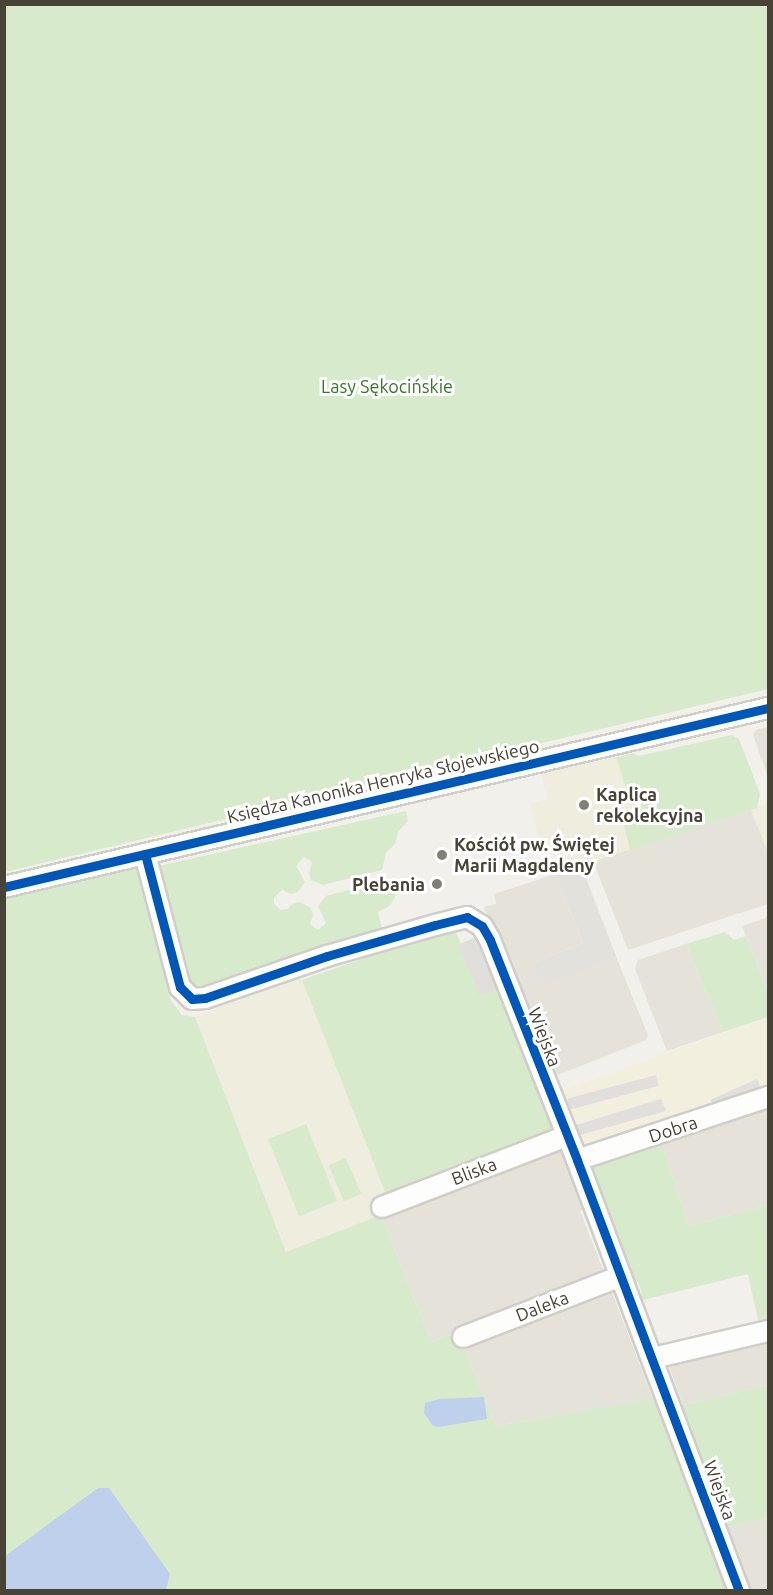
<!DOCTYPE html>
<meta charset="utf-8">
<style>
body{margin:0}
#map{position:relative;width:773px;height:1595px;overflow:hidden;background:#f1f0eb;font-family:Ubuntu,sans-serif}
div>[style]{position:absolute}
.residential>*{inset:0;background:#e5e3d9}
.commercial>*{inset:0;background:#f3efdf}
.industrial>*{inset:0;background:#e3e1db}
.education>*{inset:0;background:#eeedde}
.green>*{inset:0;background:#d8eacc;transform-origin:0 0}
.parking>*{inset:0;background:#e0dfdb;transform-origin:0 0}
.water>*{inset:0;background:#bed0ec}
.roads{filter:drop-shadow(2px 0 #cfcec8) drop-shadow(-2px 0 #cfcec8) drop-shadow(0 2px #cfcec8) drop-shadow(0 -2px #cfcec8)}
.minor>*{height:20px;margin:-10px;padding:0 10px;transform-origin:10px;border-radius:10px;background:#fdfdfc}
.cycleway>*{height:9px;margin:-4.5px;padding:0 4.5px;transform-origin:4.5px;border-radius:4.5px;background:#0057b8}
.dots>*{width:16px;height:16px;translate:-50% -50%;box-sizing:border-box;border:3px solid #fff;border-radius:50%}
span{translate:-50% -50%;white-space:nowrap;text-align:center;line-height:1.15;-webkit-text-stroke:6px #fff;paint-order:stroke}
.park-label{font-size:18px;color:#39762d}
.street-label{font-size:18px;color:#474437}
.poi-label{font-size:18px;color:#474437;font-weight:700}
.left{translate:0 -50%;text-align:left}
.right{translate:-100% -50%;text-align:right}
.frame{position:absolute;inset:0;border:6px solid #474437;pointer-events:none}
</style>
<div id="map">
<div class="residential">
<div style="clip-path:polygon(768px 727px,768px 777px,753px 735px,756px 730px)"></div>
<div style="clip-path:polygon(751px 809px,768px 852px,768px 904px,628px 950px,593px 861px)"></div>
<div style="clip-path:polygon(555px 874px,583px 943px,533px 963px,542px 986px,616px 956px,648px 1035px,646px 1040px,558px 1075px,550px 1059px,544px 1055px,526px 1013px,530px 1010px,524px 994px,518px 991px,484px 907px,496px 904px,494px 894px)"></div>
<div style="clip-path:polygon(768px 917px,768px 992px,742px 926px)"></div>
<div style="clip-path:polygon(686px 944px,723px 1032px,667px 1051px,635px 969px,638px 960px)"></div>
<div style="clip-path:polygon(768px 1106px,768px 1205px,689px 1226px,661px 1142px)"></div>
<div style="clip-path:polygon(561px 1144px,586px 1208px,580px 1211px,605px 1275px,523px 1306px,521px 1304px,512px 1311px,431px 1342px,381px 1215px,387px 1213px,391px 1217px,398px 1214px,399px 1208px)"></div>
<div style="clip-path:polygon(610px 1287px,653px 1399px,496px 1426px,464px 1348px,484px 1340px,488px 1334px)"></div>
<div style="clip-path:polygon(768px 1336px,768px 1385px,683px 1405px,669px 1366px,672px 1358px)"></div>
<div style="clip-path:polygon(768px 1518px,768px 1590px,745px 1590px,724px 1528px)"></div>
</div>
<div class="commercial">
<div style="clip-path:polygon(768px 1017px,768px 1086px,585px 1148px,563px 1090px)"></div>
</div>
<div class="industrial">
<div style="clip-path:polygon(581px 865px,616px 956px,543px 987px,534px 973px,536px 972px,533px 963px,583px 943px,555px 874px)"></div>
</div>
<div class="education">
<div style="clip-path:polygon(732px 735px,739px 739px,760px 794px,757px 807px,768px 804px,768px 852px,751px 810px,561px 872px,553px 840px,540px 842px,530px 804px,548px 799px,540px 771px,544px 773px,633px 753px,639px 756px)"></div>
<div style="clip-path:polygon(296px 976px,302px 980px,387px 1197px,384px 1214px,287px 1253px,195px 1017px)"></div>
</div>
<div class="green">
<div style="clip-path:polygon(4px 5px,768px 5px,768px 689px,5px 872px)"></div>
<div style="clip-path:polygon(732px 735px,739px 739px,760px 794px,757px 808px,630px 850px,622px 818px,635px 815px,616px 758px,633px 753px,639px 756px)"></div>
<div style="clip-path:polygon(406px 811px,408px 821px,398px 832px,395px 844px,386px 853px,382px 870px,323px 885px,311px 880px,309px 873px,312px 862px,304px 857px,296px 866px,305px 882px,298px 892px,291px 894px,282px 890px,274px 898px,274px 904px,281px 910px,288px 909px,292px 904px,300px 902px,311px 908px,313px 915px,310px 924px,318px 930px,326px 923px,318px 906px,326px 896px,385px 880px,396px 895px,390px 906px,378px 912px,382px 929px,199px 990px,186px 980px,174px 936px,178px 935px,178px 931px,174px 922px,170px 922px,158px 866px)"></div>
<div style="clip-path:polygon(139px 866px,170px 999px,182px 1015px,195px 1017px,286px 1252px,381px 1215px,431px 1342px,449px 1335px,462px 1343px,496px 1426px,662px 1397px,732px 1590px,5px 1590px,4px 896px)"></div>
<div style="clip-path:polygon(454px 927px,481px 995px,503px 987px,558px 1130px,387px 1197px,302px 980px)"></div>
<div style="clip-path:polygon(725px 932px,734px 940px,746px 936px,768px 992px,768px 1017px,723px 1032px,686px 944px)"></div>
<div style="left:306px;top:1124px;width:83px;height:41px;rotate:68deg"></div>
<div style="clip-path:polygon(661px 1142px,689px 1226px,768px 1205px,768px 1323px,759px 1325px,748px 1274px,639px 1301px,637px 1298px,642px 1293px,638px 1282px,630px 1280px,588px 1170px,590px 1166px)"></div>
<div style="left:346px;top:1158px;width:39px;height:19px;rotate:67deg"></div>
<div style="clip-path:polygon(768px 1385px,768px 1518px,724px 1528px,679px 1406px)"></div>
</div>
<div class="parking">
<div style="left:482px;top:935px;width:56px;height:25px;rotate:68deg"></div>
<div style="left:656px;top:1075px;width:11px;height:92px;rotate:75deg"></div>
<div style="left:757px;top:1079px;width:10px;height:51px;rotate:66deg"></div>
<div style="clip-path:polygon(661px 1099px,666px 1111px,580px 1135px,576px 1125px)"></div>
</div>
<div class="water">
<div style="clip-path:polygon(484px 1397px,487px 1419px,438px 1427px,433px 1426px,424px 1413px,425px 1403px,440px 1399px)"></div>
<div style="clip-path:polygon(98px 1488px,109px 1488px,170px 1574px,166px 1590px,5px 1590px,5px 1556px)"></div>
</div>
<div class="roads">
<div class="minor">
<div style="left:145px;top:854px;width:138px;rotate:75.3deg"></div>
<div style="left:180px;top:987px;width:17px;rotate:45deg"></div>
<div style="left:192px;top:999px;width:13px;rotate:-4deg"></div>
<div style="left:205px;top:998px;width:129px;rotate:-19deg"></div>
<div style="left:327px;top:956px;width:112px;rotate:-16deg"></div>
<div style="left:435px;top:925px;width:33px;rotate:-14deg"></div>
<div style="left:467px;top:917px;width:17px;rotate:31deg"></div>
<div style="left:482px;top:926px;width:16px;rotate:60deg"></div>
<div style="left:490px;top:940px;width:237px;rotate:68.4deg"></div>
<div style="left:577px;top:1160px;width:460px;rotate:69.4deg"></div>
<div style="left:4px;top:887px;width:785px;rotate:-13.19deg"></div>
<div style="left:577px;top:1160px;width:201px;rotate:-18.3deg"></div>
<div style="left:382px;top:1207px;width:198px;rotate:-21deg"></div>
<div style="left:463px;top:1337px;width:169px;rotate:-21.1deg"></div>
<div style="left:653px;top:1358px;width:118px;rotate:-13.2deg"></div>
</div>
</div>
<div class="cycleway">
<div style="left:145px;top:854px;width:138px;rotate:75.3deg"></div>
<div style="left:180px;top:987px;width:17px;rotate:45deg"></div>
<div style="left:192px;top:999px;width:13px;rotate:-4deg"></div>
<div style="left:205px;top:998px;width:129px;rotate:-19deg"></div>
<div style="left:327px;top:956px;width:112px;rotate:-16deg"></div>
<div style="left:435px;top:925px;width:33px;rotate:-14deg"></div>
<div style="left:467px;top:917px;width:17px;rotate:31deg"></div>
<div style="left:482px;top:926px;width:16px;rotate:60deg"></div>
<div style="left:490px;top:940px;width:237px;rotate:68.4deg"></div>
<div style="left:577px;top:1160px;width:460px;rotate:69.4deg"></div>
<div style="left:4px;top:887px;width:785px;rotate:-13.19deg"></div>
</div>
<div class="dots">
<div style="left:584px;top:805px;background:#828076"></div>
<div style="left:442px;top:855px;background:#828076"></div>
<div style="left:437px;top:884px;background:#828076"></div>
</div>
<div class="park-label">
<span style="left:387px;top:386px">Lasy Sękocińskie</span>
</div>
<div class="street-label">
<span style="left:383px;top:781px;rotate:-13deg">Księdza Kanonika Henryka Słojewskiego</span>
<span style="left:545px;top:1037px;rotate:69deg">Wiejska</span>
<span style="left:673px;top:1129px;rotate:-18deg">Dobra</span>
<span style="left:474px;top:1171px;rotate:-21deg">Bliska</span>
<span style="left:542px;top:1306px;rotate:-21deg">Daleka</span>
<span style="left:720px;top:1490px;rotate:70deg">Wiejska</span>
</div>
<div class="poi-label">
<span class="left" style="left:596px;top:805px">Kaplica<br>rekolekcyjna</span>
<span class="left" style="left:454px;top:855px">Kościół pw. Świętej<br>Marii Magdaleny</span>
<span class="right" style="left:425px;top:884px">Plebania</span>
</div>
<div class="frame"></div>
</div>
